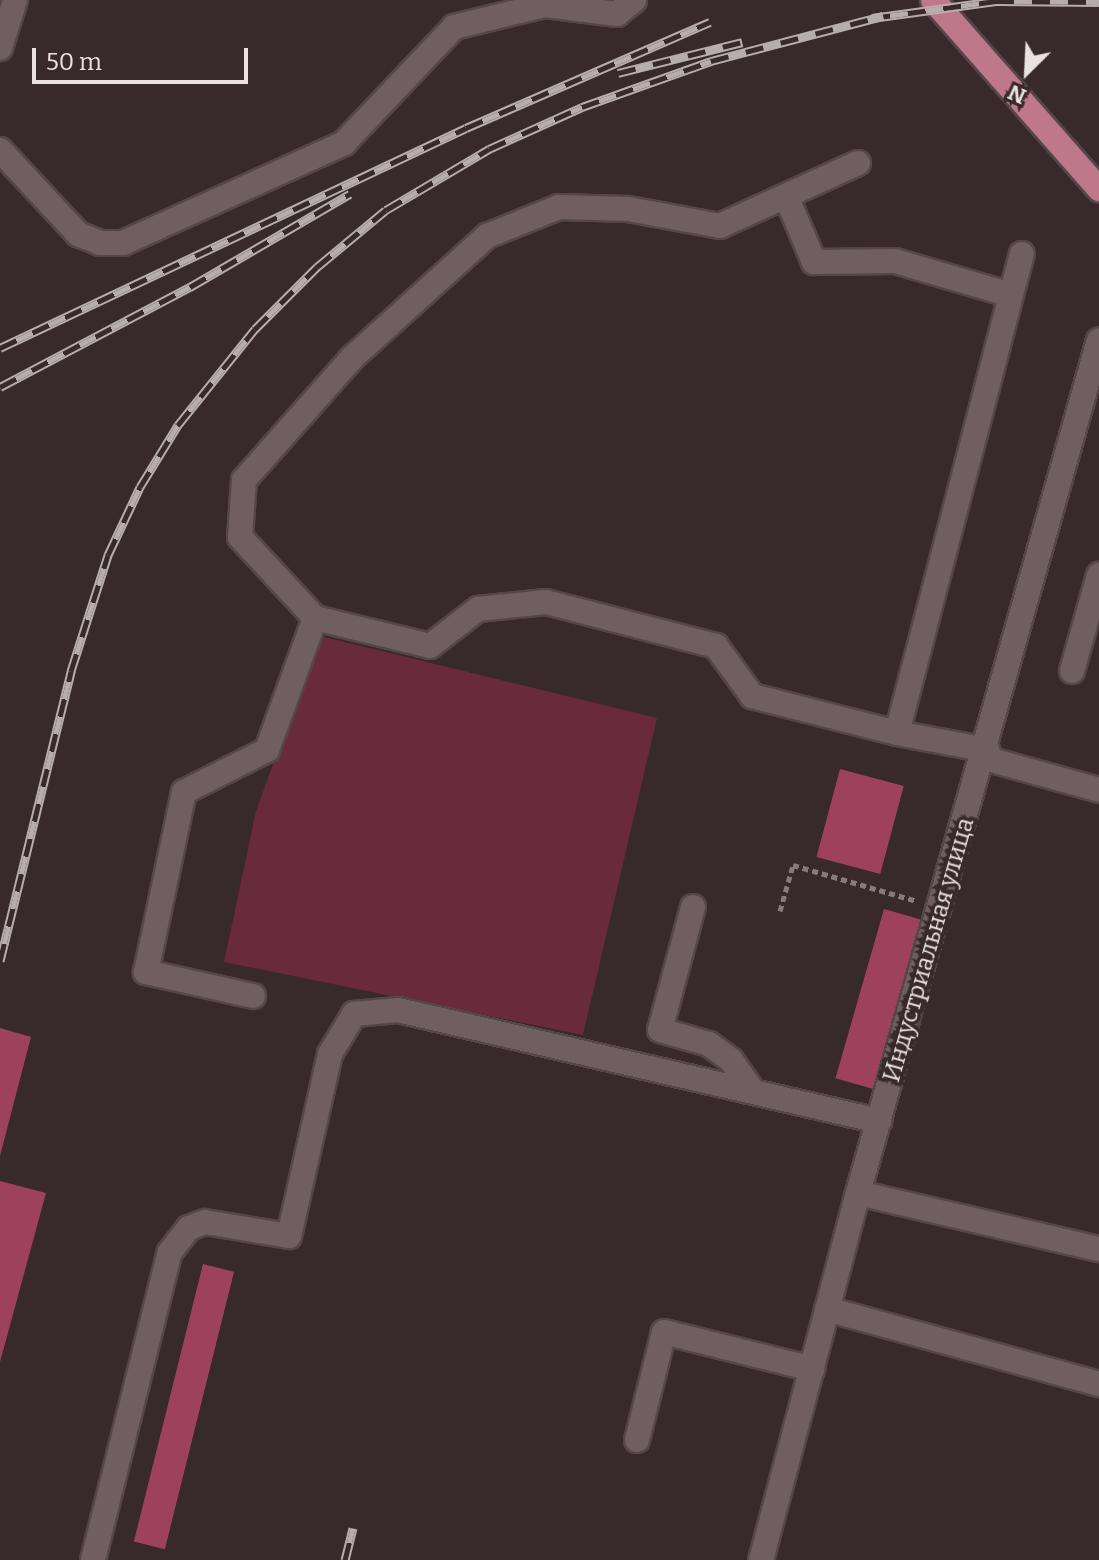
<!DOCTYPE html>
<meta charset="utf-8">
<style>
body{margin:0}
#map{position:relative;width:1099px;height:1560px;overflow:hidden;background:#37292c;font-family:Bitter,serif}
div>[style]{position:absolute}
.green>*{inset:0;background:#692a3c}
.forest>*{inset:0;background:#9d415c;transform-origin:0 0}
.path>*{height:5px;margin-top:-2.5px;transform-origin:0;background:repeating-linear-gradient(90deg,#867a7d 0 6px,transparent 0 10px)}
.roads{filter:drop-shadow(2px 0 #53474a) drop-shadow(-2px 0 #53474a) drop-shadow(0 2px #53474a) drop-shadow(0 -2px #53474a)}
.minor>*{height:24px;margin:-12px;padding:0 12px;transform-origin:12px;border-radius:12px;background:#6f5e62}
.major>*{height:24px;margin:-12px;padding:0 12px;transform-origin:12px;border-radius:12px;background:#bf778a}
.rail>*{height:9px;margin-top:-4.5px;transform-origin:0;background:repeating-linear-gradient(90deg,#37292c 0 18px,#b7acae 0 36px);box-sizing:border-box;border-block:2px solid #b7acae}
span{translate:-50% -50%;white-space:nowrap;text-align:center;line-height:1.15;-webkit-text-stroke:7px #37292c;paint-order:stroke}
.street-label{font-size:24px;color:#ebe1e3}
.north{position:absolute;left:987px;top:32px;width:80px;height:80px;-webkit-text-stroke:6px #37292c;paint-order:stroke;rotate:204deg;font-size:22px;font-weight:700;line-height:32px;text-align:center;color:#ebe1e3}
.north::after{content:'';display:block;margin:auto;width:28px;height:36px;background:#ebe1e3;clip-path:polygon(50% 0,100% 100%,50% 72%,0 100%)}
.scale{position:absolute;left:32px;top:48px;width:216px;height:36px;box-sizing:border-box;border:4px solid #ebe1e3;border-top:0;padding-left:10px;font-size:24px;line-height:28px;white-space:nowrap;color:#ebe1e3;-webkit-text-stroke:6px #37292c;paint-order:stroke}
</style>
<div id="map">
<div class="green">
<div style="clip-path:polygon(320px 636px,657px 718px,583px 1035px,224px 962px,256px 811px)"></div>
</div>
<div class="forest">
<div style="left:840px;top:769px;width:66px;height:91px;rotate:15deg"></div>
<div style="left:884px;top:909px;width:43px;height:176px;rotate:16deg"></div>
<div style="clip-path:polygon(0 1028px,31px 1037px,0 1156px)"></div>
<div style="clip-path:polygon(0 1181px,46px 1193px,0 1362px)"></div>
<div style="left:203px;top:1264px;width:32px;height:286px;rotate:14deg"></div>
</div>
<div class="path">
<div style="left:780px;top:911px;width:48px;rotate:-74.2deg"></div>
<div style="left:793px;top:865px;width:129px;rotate:16.2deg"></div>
</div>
<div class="roads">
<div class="minor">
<div style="left:0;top:48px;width:50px;rotate:-72.6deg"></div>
<div style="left:0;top:150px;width:115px;rotate:47.1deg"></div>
<div style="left:78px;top:234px;width:24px;rotate:22deg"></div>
<div style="left:100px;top:243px;width:23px"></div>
<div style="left:123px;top:243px;width:243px;rotate:-24.3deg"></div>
<div style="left:344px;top:143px;width:160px;rotate:-46.5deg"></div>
<div style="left:454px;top:27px;width:94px;rotate:-13.6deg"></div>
<div style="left:545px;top:5px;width:73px;rotate:7.1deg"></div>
<div style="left:617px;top:14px;width:22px;rotate:-39deg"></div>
<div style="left:858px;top:163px;width:152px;rotate:155.5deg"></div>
<div style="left:720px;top:226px;width:94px;rotate:-169.5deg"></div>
<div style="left:628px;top:209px;width:69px;rotate:-178.3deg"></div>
<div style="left:559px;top:207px;width:78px;rotate:158.1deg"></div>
<div style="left:487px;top:236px;width:182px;rotate:137.9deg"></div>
<div style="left:352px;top:358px;width:163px;rotate:131.5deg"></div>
<div style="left:244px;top:480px;width:57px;rotate:94deg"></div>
<div style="left:240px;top:537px;width:110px;rotate:47.2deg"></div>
<div style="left:315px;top:618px;width:118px;rotate:13.7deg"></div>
<div style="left:430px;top:646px;width:61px;rotate:-37.6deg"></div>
<div style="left:478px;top:609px;width:68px;rotate:-5.9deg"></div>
<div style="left:546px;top:602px;width:176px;rotate:14.5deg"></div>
<div style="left:716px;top:646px;width:62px;rotate:54.2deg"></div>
<div style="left:752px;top:696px;width:150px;rotate:14.3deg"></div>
<div style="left:897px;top:733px;width:495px;rotate:-75.4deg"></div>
<div style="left:786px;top:196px;width:72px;rotate:67deg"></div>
<div style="left:814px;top:262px;width:81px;rotate:-0.7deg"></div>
<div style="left:895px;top:261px;width:121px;rotate:16.3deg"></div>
<div style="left:1072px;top:671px;width:100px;rotate:-74.3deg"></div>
<div style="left:897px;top:733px;width:92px;rotate:10.7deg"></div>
<div style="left:984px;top:758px;width:119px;rotate:15.5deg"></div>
<div style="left:693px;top:907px;width:127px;rotate:105deg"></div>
<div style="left:660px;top:1030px;width:51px;rotate:15.9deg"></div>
<div style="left:709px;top:1044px;width:27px;rotate:36deg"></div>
<div style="left:731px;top:1060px;width:37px;rotate:55deg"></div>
<div style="left:253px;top:996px;width:110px;rotate:-167.4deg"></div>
<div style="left:146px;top:972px;width:184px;rotate:-78.1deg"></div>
<div style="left:184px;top:792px;width:93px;rotate:-26.8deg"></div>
<div style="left:267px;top:750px;width:140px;rotate:-70deg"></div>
<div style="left:858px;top:1193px;width:247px;rotate:13.1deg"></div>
<div style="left:827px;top:1309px;width:282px;rotate:15.4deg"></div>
<div style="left:637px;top:1440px;width:111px;rotate:-76deg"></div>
<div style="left:664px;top:1332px;width:153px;rotate:14deg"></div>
<div style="left:93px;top:1560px;width:317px;rotate:-76deg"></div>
<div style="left:170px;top:1252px;width:31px;rotate:-52deg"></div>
<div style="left:189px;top:1228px;width:17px;rotate:-21deg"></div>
<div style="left:205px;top:1222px;width:85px;rotate:9.5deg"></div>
<div style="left:289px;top:1236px;width:187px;rotate:-77.3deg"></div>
<div style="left:330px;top:1054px;width:47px;rotate:-59deg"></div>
<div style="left:354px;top:1014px;width:44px;rotate:-5.2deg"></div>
<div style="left:398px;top:1010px;width:494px;rotate:13deg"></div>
<div style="left:761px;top:1560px;width:380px;rotate:-75.2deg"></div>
<div style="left:858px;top:1193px;width:886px;rotate:-74.22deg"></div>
</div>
<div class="major">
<div style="left:933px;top:0;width:252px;rotate:48.7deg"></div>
</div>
</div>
<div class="rail">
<div style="left:872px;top:18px;width:125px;rotate:-7.8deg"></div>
<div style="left:996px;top:1px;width:103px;rotate:0.6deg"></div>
<div style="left:618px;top:73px;width:128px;rotate:-14deg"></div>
<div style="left:0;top:348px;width:515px;rotate:-25.27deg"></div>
<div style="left:466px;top:128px;width:266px;rotate:-23.5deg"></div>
<div style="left:0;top:387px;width:215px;rotate:-27.8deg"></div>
<div style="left:190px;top:287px;width:185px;rotate:-30.2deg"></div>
<div style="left:0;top:961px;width:299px;rotate:-76.2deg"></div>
<div style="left:71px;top:671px;width:122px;rotate:-72.3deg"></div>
<div style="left:108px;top:555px;width:75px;rotate:-64.8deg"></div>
<div style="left:140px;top:487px;width:73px;rotate:-58.5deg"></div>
<div style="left:178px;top:425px;width:123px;rotate:-51.3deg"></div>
<div style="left:255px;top:329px;width:88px;rotate:-45deg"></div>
<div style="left:317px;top:267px;width:89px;rotate:-39.6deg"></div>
<div style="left:386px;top:210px;width:120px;rotate:-30.6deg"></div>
<div style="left:489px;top:149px;width:102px;rotate:-24.3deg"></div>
<div style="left:582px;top:107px;width:137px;rotate:-19.6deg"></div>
<div style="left:711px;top:61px;width:178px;rotate:-14.7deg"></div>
<div style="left:345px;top:1560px;width:33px;rotate:-76deg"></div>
</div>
<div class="street-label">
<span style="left:929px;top:950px;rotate:-74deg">Индустриальная улица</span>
</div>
<div class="north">N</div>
<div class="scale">50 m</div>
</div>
